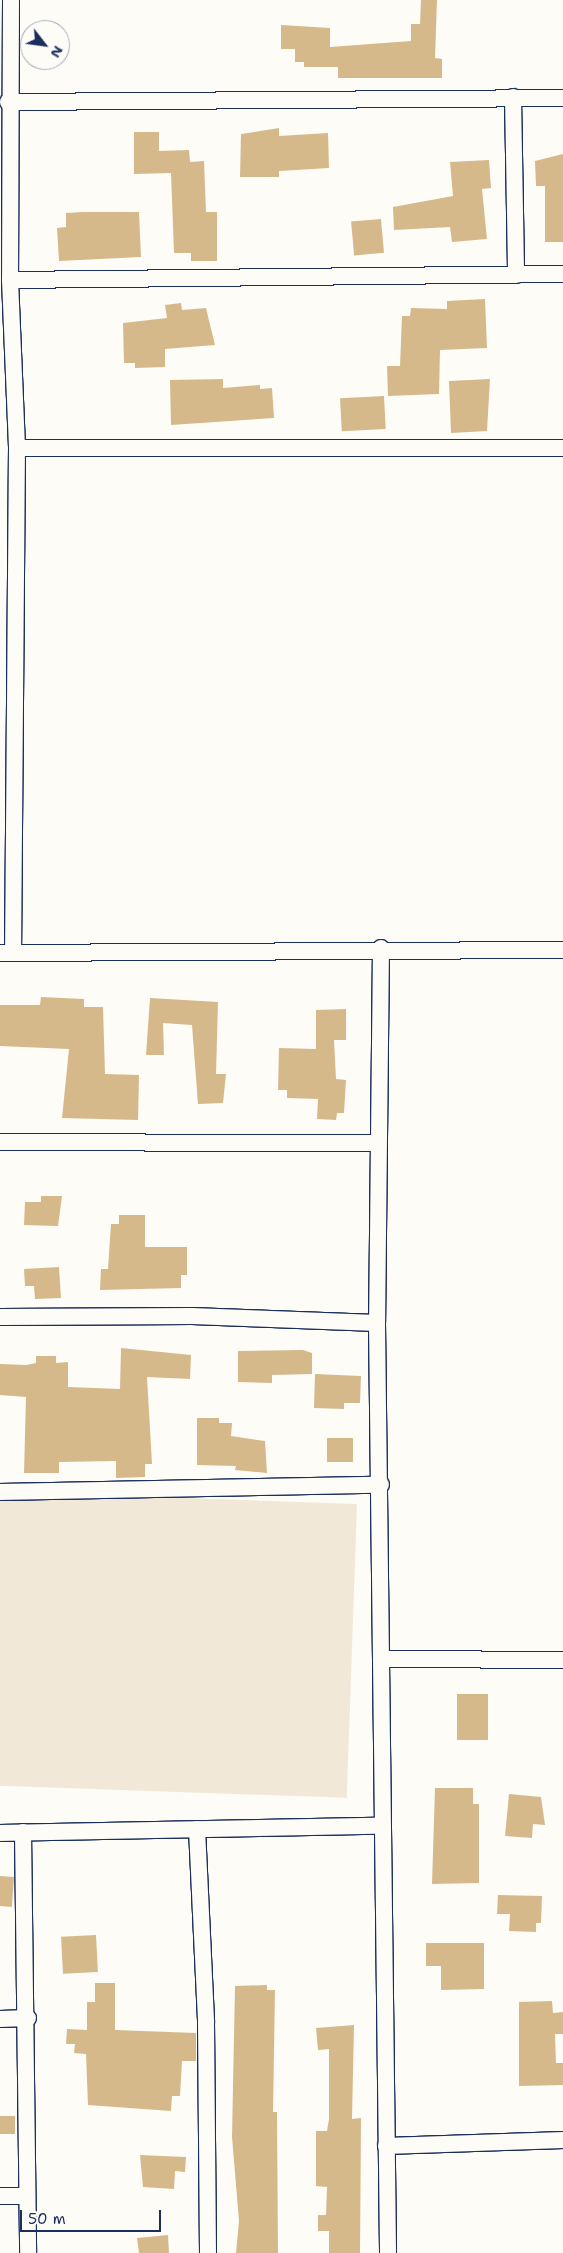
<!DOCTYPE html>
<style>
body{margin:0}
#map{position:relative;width:563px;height:2253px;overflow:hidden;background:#fdfcf7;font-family:"Shantell Sans",sans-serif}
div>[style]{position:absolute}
.built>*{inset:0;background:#f1e8d7;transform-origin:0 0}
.building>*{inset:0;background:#d6b98b;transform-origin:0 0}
.roads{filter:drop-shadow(1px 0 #1b2f5e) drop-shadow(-1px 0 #1b2f5e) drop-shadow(0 1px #1b2f5e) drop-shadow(0 -1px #1b2f5e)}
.street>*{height:16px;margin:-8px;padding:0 8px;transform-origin:8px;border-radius:8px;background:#fdfcf7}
span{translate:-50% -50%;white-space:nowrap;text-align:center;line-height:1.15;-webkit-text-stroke:4px #fdfcf7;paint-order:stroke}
.north{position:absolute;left:20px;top:20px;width:50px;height:50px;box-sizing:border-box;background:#fdfcf7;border:1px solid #a3aaba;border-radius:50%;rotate:120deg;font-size:14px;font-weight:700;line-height:20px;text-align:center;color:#1b2f5e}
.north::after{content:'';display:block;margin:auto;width:18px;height:22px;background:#1b2f5e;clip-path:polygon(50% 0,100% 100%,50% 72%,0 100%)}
.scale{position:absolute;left:20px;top:2210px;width:141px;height:22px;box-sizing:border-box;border:2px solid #1b2f5e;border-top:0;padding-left:6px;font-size:15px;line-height:18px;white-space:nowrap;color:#1b2f5e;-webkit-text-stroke:4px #fdfcf7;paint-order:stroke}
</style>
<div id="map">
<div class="built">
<div style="left:357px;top:1504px;width:294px;height:357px;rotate:92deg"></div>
</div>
<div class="building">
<div style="clip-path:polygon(421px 0,437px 0,435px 58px,442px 59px,442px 78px,338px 78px,338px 67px,304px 67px,304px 62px,295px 62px,295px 49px,281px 49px,281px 25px,330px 28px,330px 47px,411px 41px,411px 24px,420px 24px)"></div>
<div style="clip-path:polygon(279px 128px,279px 136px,328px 133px,329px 168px,279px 171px,279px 177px,240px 177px,241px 134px)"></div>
<div style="clip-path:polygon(134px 132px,159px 132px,159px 151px,189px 150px,190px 162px,204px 161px,206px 212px,217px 212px,217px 261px,191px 261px,191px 253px,174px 253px,171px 173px,134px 174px)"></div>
<div style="clip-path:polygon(563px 154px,563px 242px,545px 242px,545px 186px,536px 186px,535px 161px)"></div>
<div style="clip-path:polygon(489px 160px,491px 188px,482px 189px,487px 239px,452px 242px,450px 227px,394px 230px,393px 207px,453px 196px,450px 162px)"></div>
<div style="clip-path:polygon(82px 212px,139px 212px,141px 257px,59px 261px,57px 228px,66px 227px,66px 213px)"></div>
<div style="left:381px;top:219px;width:34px;height:30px;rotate:85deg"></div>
<div style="clip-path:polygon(485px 299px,487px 348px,440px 350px,439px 394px,388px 396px,387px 366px,400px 366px,402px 316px,410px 316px,411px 308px,447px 309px,447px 301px)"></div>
<div style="clip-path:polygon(181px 303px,182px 310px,206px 308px,215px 345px,165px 349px,165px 367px,135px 368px,135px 363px,124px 363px,123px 323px,167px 318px,165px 305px)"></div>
<div style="clip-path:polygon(223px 379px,223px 388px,260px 385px,260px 389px,272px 388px,274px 418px,171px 425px,170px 380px)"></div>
<div style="clip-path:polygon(490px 379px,487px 431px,451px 433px,449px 381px)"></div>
<div style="left:384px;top:396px;width:33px;height:44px;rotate:87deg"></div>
<div style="clip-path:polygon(41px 997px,84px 999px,84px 1007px,103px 1007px,105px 1074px,139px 1075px,138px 1120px,62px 1118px,69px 1049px,0 1046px,0 1005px,40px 1005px)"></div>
<div style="clip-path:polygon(150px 998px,218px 1002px,216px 1074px,226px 1074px,223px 1103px,198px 1104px,192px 1025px,163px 1023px,164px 1055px,146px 1055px)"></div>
<div style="clip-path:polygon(346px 1009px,346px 1040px,334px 1040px,336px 1079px,346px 1080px,344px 1113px,337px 1113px,336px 1120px,317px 1119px,318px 1099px,287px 1098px,287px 1090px,278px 1090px,279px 1048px,316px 1049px,316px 1010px)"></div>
<div style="clip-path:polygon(41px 1196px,62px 1196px,58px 1226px,24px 1225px,25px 1202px,41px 1202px)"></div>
<div style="clip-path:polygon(119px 1215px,145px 1215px,145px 1247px,187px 1247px,187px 1275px,181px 1275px,181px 1288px,100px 1290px,101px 1269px,108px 1269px,111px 1224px,119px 1224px)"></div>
<div style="clip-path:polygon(59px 1267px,61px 1298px,35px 1299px,34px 1286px,25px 1286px,24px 1269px)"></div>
<div style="clip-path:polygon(121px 1348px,191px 1355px,190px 1379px,147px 1377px,152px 1464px,145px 1464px,145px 1477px,116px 1478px,116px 1461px,59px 1462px,59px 1473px,24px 1473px,26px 1397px,0 1395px,0 1364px,26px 1365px,36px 1363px,36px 1356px,56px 1356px,56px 1363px,68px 1362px,68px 1387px,120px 1389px)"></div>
<div style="clip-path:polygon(303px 1350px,312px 1353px,312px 1374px,272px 1375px,272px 1383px,238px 1382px,238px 1351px)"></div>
<div style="clip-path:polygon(315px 1374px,361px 1376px,360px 1403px,344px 1403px,344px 1409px,314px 1408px)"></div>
<div style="clip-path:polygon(197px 1418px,219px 1418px,219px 1423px,232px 1423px,231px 1436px,265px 1441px,267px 1473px,235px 1470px,236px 1466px,197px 1465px)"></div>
<div style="left:327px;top:1438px;width:26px;height:24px"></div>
<div style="left:457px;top:1694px;width:31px;height:46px"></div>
<div style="clip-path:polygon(435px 1788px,473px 1788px,473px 1804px,479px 1804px,479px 1883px,432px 1884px)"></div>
<div style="clip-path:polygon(509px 1794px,541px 1797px,545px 1825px,533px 1824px,532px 1838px,505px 1836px)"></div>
<div style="left:0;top:1876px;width:14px;height:30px;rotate:4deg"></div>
<div style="clip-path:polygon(498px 1895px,542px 1896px,541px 1923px,536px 1923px,536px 1932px,509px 1931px,510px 1914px,497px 1914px)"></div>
<div style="left:96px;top:1935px;width:37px;height:35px;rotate:87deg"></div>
<div style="clip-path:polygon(426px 1943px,484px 1943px,484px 1989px,441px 1990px,441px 1966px,426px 1966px)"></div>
<div style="clip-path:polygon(95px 1983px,115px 1983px,115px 2030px,196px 2033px,196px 2061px,182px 2061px,180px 2096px,172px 2096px,171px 2111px,88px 2105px,86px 2054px,74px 2053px,75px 2044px,66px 2044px,67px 2029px,87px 2030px,87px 2002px,95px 2002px)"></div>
<div style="clip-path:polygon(267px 1985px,267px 1990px,275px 1990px,273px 2112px,277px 2112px,278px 2253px,236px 2253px,239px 2221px,232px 2137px,235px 1986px)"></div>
<div style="clip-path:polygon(552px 2001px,553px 2013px,563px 2012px,563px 2034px,555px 2034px,556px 2063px,563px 2063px,563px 2085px,519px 2086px,519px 2002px)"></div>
<div style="clip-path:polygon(354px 2025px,352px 2119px,361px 2118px,360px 2253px,329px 2253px,329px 2231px,318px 2231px,318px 2215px,326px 2215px,327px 2187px,316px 2186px,316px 2131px,327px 2131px,329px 2119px,329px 2049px,318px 2050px,316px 2028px)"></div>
<div style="left:0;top:2116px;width:15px;height:18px"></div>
<div style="clip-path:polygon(140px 2155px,186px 2157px,185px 2172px,175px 2171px,174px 2189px,143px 2187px)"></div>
<div style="clip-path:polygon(168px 2235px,169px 2253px,139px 2253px,137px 2238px)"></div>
</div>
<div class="roads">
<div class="street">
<div style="left:11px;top:0;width:280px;rotate:90.2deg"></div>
<div style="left:10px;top:280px;width:168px;rotate:87.6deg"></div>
<div style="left:17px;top:448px;width:504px;rotate:90.45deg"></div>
<div style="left:513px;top:97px;width:178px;rotate:89deg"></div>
<div style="left:8px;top:102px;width:555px;rotate:-0.41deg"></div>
<div style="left:10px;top:280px;width:553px;rotate:-0.62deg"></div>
<div style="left:17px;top:448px;width:546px"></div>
<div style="left:381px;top:948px;width:375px;rotate:90.6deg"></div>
<div style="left:377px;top:1323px;width:930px;rotate:89.32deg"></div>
<div style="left:0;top:953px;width:563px;rotate:-0.31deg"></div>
<div style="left:0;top:1142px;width:377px;rotate:0.2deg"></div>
<div style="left:0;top:1317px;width:192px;rotate:-0.3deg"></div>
<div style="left:192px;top:1316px;width:185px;rotate:2.2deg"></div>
<div style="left:0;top:1492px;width:381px;rotate:-1.1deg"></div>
<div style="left:384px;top:1659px;width:179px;rotate:0.3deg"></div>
<div style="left:197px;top:1829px;width:194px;rotate:87.3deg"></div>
<div style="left:206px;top:2023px;width:230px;rotate:89.5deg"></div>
<div style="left:23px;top:1832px;width:421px;rotate:89.3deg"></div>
<div style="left:0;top:1833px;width:381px;rotate:-1.1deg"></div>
<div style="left:0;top:2019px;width:28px;rotate:-2deg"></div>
<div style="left:386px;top:2146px;width:177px;rotate:-1.9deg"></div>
<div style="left:0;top:2196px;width:27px"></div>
</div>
</div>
<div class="north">N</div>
<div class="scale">50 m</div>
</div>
